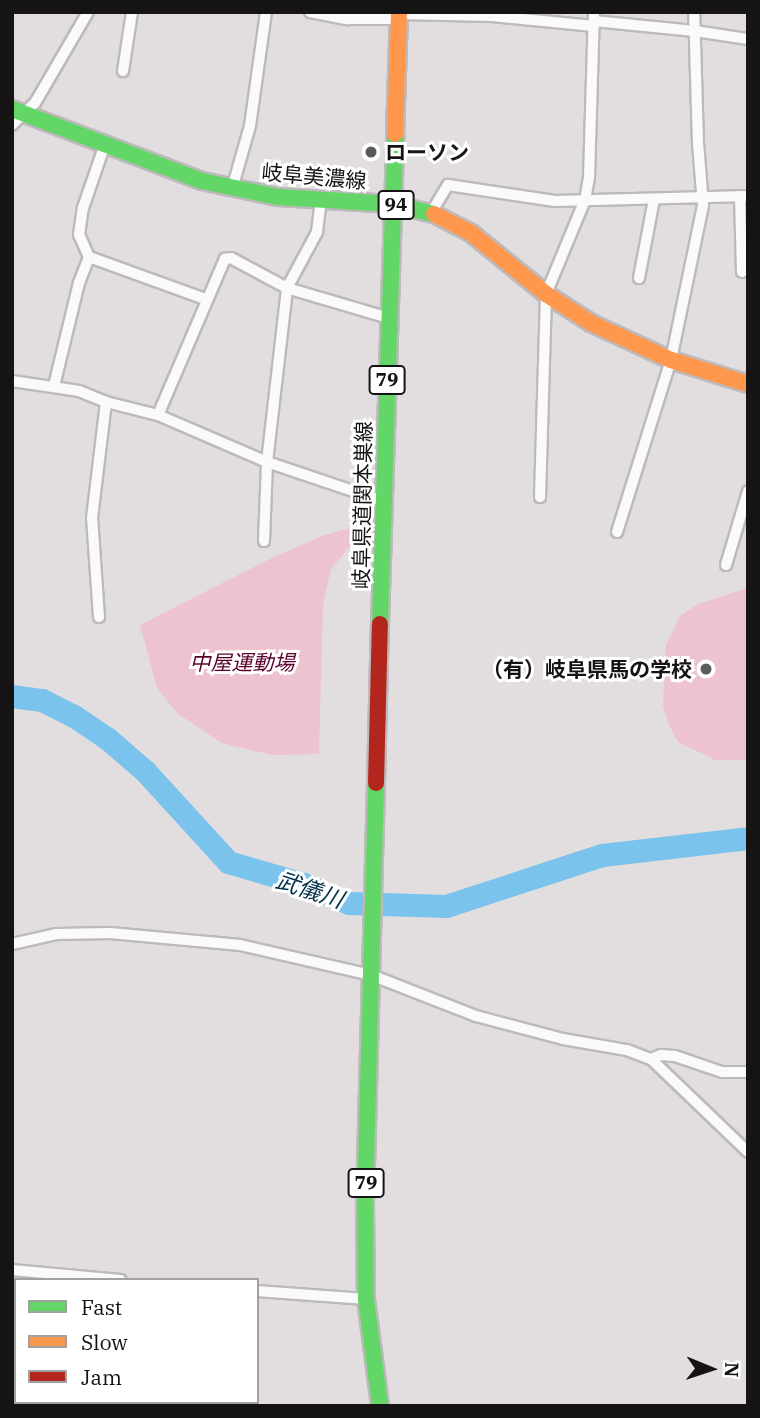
<!DOCTYPE html>
<meta charset="utf-8">
<style>
body{margin:0}
#map{position:relative;width:760px;height:1418px;overflow:hidden;background:#e2dddf;font-family:"IBM Plex Serif","Noto Sans JP",serif}
div>[style]{position:absolute}
.green>*{inset:0;background:#eec3d0}
.river>*{height:23px;margin:-11.5px;padding:0 11.5px;transform-origin:11.5px;border-radius:11.5px;background:#7ac3ec}
.roads{filter:drop-shadow(2px 0 #bebabb) drop-shadow(-2px 0 #bebabb) drop-shadow(0 2px #bebabb) drop-shadow(0 -2px #bebabb)}
.street>*{height:10px;margin:-5px;padding:0 5px;transform-origin:5px;border-radius:5px;background:#fbfafa}
.fast>*{height:16px;margin:-8px;padding:0 8px;transform-origin:8px;border-radius:8px;background:#63d668}
.slow>*{height:16px;margin:-8px;padding:0 8px;transform-origin:8px;border-radius:8px;background:#ff974d}
.jam>*{height:16px;margin:-8px;padding:0 8px;transform-origin:8px;border-radius:8px;background:#b3261e}
.dots>*{width:19px;height:19px;translate:-50% -50%;box-sizing:border-box;border:4px solid #fff;border-radius:50%}
span{translate:-50% -50%;white-space:nowrap;text-align:center;line-height:1.15;-webkit-text-stroke:6px #fff;paint-order:stroke}
.shield-label span{padding:2px 5px;background:#fff;border:2px solid;border-radius:5px;-webkit-text-stroke-width:0}
.shield-label{font-size:19px;color:#151313;font-weight:700}
.poi-label{font-size:21px;color:#151313;font-weight:700}
.left{translate:0 -50%;text-align:left}
.right{translate:-100% -50%;text-align:right}
.street-label{font-size:21px;color:#151313}
.park-label{font-size:21px;color:#5b002c;font-style:italic}
.water-label{font-size:23px;color:#013148;font-style:italic}
.frame{position:absolute;inset:0;border:14px solid #151313;pointer-events:none}
.legend{position:absolute;left:14px;top:1278px;width:245px;height:126px;box-sizing:border-box;background:#fff;border:2px solid #a1a1a1;margin:0;padding:9px 12px;list-style:none;font-size:21px;color:#151313}
.legend li{display:flex;align-items:center;gap:14px;height:35px}
.legend b{width:35px;border:2px solid #a1a1a1}
.north{position:absolute;left:676px;top:1334px;width:70px;height:70px;-webkit-text-stroke:5px #fff;paint-order:stroke;rotate:92deg;font-size:19px;font-weight:700;line-height:28px;text-align:center;color:#151313}
.north::after{content:'';display:block;margin:auto;width:24px;height:32px;background:#151313;clip-path:polygon(50% 0,100% 100%,50% 72%,0 100%)}
</style>
<div id="map">
<div class="green">
<div style="clip-path:polygon(370px 522px,331px 569px,323px 605px,319px 754px,272px 755px,222px 743px,178px 714px,157px 688px,140px 625px,270px 559px,322px 536px)"></div>
<div style="clip-path:polygon(748px 588px,748px 760px,715px 760px,678px 742px,669px 725px,663px 706px,666px 645px,680px 616px,698px 604px)"></div>
</div>
<div class="river">
<div style="left:12px;top:696px;width:30px;rotate:8deg"></div>
<div style="left:42px;top:700px;width:36px;rotate:27deg"></div>
<div style="left:74px;top:716px;width:41px;rotate:34.1deg"></div>
<div style="left:108px;top:739px;width:49px;rotate:40.9deg"></div>
<div style="left:145px;top:771px;width:123px;rotate:47.6deg"></div>
<div style="left:228px;top:862px;width:78px;rotate:16.3deg"></div>
<div style="left:303px;top:884px;width:50px;rotate:22.4deg"></div>
<div style="left:349px;top:903px;width:97px;rotate:1.8deg"></div>
<div style="left:446px;top:906px;width:164px;rotate:-18.1deg"></div>
<div style="left:602px;top:855px;width:147px;rotate:-6.6deg"></div>
</div>
<div class="roads">
<div class="street">
<div style="left:310px;top:12px;width:38px;rotate:11deg"></div>
<div style="left:347px;top:19px;width:52px"></div>
<div style="left:399px;top:14px;width:93px;rotate:1.2deg"></div>
<div style="left:492px;top:16px;width:102px;rotate:5.6deg"></div>
<div style="left:594px;top:21px;width:101px;rotate:5.7deg"></div>
<div style="left:695px;top:31px;width:54px;rotate:8.6deg"></div>
<div style="left:123px;top:71px;width:60px;rotate:-81.3deg"></div>
<div style="left:12px;top:125px;width:32px;rotate:-44deg"></div>
<div style="left:35px;top:103px;width:105px;rotate:-59.8deg"></div>
<div style="left:232px;top:189px;width:66px;rotate:-74.1deg"></div>
<div style="left:250px;top:126px;width:115px;rotate:-82deg"></div>
<div style="left:740px;top:196px;width:76px;rotate:88.5deg"></div>
<div style="left:431px;top:213px;width:33px;rotate:-59deg"></div>
<div style="left:448px;top:185px;width:108px;rotate:8.5deg"></div>
<div style="left:555px;top:201px;width:193px;rotate:-1.5deg"></div>
<div style="left:89px;top:257px;width:123px;rotate:19.9deg"></div>
<div style="left:639px;top:278px;width:80px;rotate:-79.2deg"></div>
<div style="left:12px;top:381px;width:68px;rotate:8.5deg"></div>
<div style="left:79px;top:391px;width:29px;rotate:22deg"></div>
<div style="left:106px;top:402px;width:54px;rotate:14deg"></div>
<div style="left:158px;top:415px;width:119px;rotate:23.3deg"></div>
<div style="left:267px;top:462px;width:122px;rotate:18.6deg"></div>
<div style="left:54px;top:386px;width:106px;rotate:-76.4deg"></div>
<div style="left:79px;top:283px;width:28px;rotate:-69deg"></div>
<div style="left:89px;top:257px;width:24px;rotate:-114deg"></div>
<div style="left:79px;top:235px;width:27px;rotate:-82deg"></div>
<div style="left:83px;top:208px;width:68px;rotate:-71deg"></div>
<div style="left:158px;top:415px;width:170px;rotate:-66.8deg"></div>
<div style="left:225px;top:259px;width:6px;rotate:-9deg"></div>
<div style="left:231px;top:258px;width:64px;rotate:28.2deg"></div>
<div style="left:287px;top:288px;width:64px;rotate:-61.8deg"></div>
<div style="left:317px;top:232px;width:33px;rotate:-83deg"></div>
<div style="left:540px;top:497px;width:203px;rotate:-88.3deg"></div>
<div style="left:546px;top:294px;width:102px;rotate:-67.5deg"></div>
<div style="left:585px;top:200px;width:22px;rotate:-80deg"></div>
<div style="left:589px;top:178px;width:166px;rotate:-88.3deg"></div>
<div style="left:617px;top:532px;width:180px;rotate:-72.6deg"></div>
<div style="left:671px;top:360px;width:158px;rotate:-78.3deg"></div>
<div style="left:703px;top:205px;width:62px;rotate:-94.6deg"></div>
<div style="left:698px;top:143px;width:131px;rotate:-91.7deg"></div>
<div style="left:264px;top:541px;width:79px;rotate:-87.8deg"></div>
<div style="left:267px;top:462px;width:175px;rotate:-83.4deg"></div>
<div style="left:287px;top:288px;width:106px;rotate:16.4deg"></div>
<div style="left:726px;top:565px;width:77px;rotate:-73.4deg"></div>
<div style="left:99px;top:617px;width:99px;rotate:-94deg"></div>
<div style="left:92px;top:518px;width:117px;rotate:-83.1deg"></div>
<div style="left:12px;top:944px;width:45px;rotate:-12.8deg"></div>
<div style="left:56px;top:934px;width:54px;rotate:-1.1deg"></div>
<div style="left:110px;top:933px;width:131px;rotate:5.3deg"></div>
<div style="left:240px;top:945px;width:134px;rotate:12.9deg"></div>
<div style="left:371px;top:975px;width:113px;rotate:21.3deg"></div>
<div style="left:476px;top:1016px;width:90px;rotate:14.8deg"></div>
<div style="left:563px;top:1039px;width:65px;rotate:9.8deg"></div>
<div style="left:627px;top:1050px;width:26px;rotate:21deg"></div>
<div style="left:651px;top:1059px;width:134px;rotate:43.8deg"></div>
<div style="left:651px;top:1059px;width:11px;rotate:-22deg"></div>
<div style="left:661px;top:1055px;width:14px;rotate:4deg"></div>
<div style="left:675px;top:1056px;width:50px;rotate:18.8deg"></div>
<div style="left:722px;top:1072px;width:26px"></div>
<div style="left:12px;top:1270px;width:109px;rotate:5.2deg"></div>
<div style="left:257px;top:1291px;width:109px;rotate:4.2deg"></div>
<div style="left:117px;top:1406px;width:4px;rotate:-90deg"></div>
</div>
<div class="fast">
<div style="left:12px;top:109px;width:203px;rotate:20.8deg"></div>
<div style="left:202px;top:181px;width:78px;rotate:11.9deg"></div>
<div style="left:278px;top:197px;width:114px;rotate:3.5deg"></div>
<div style="left:392px;top:204px;width:43px;rotate:13.4deg"></div>
<div style="left:380px;top:624px;width:490px;rotate:-88.2deg"></div>
<div style="left:376px;top:783px;width:426px;rotate:91.5deg"></div>
<div style="left:365px;top:1209px;width:90px;rotate:89.4deg"></div>
<div style="left:366px;top:1299px;width:108px;rotate:82.5deg"></div>
</div>
<div class="slow">
<div style="left:395px;top:134px;width:122px;rotate:-88.1deg"></div>
<div style="left:434px;top:214px;width:42px;rotate:27.2deg"></div>
<div style="left:471px;top:233px;width:97px;rotate:39.1deg"></div>
<div style="left:546px;top:294px;width:54px;rotate:32.8deg"></div>
<div style="left:591px;top:323px;width:88px;rotate:24.8deg"></div>
<div style="left:671px;top:360px;width:81px;rotate:17.3deg"></div>
</div>
<div class="jam">
<div style="left:376px;top:783px;width:159px;rotate:-88.6deg"></div>
</div>
</div>
<div class="dots">
<div style="left:371px;top:152px;background:#5d5a5a"></div>
<div style="left:706px;top:669px;background:#5d5a5a"></div>
</div>
<div class="shield-label">
<span style="left:396px;top:205px">94</span>
<span style="left:387px;top:380px">79</span>
<span style="left:366px;top:1183px">79</span>
</div>
<div class="poi-label">
<span class="left" style="left:385px;top:152px">ローソン</span>
<span class="right" style="left:692px;top:669px">（有）岐阜県馬の学校</span>
</div>
<div class="street-label">
<span style="left:314px;top:176px;rotate:5deg">岐阜美濃線</span>
<span style="left:362px;top:505px;rotate:-89deg">岐阜県道関本巣線</span>
</div>
<div class="park-label">
<span style="left:242px;top:662px">中屋運動場</span>
</div>
<div class="water-label">
<span style="left:310px;top:889px;rotate:18deg">武儀川</span>
</div>
<div class="frame"></div>
<ul class="legend">
<li><b style="height:9px;background:#63d668"></b>Fast</li>
<li><b style="height:9px;background:#ff974d"></b>Slow</li>
<li><b style="height:9px;background:#b3261e"></b>Jam</li>
</ul>
<div class="north">N</div>
</div>
